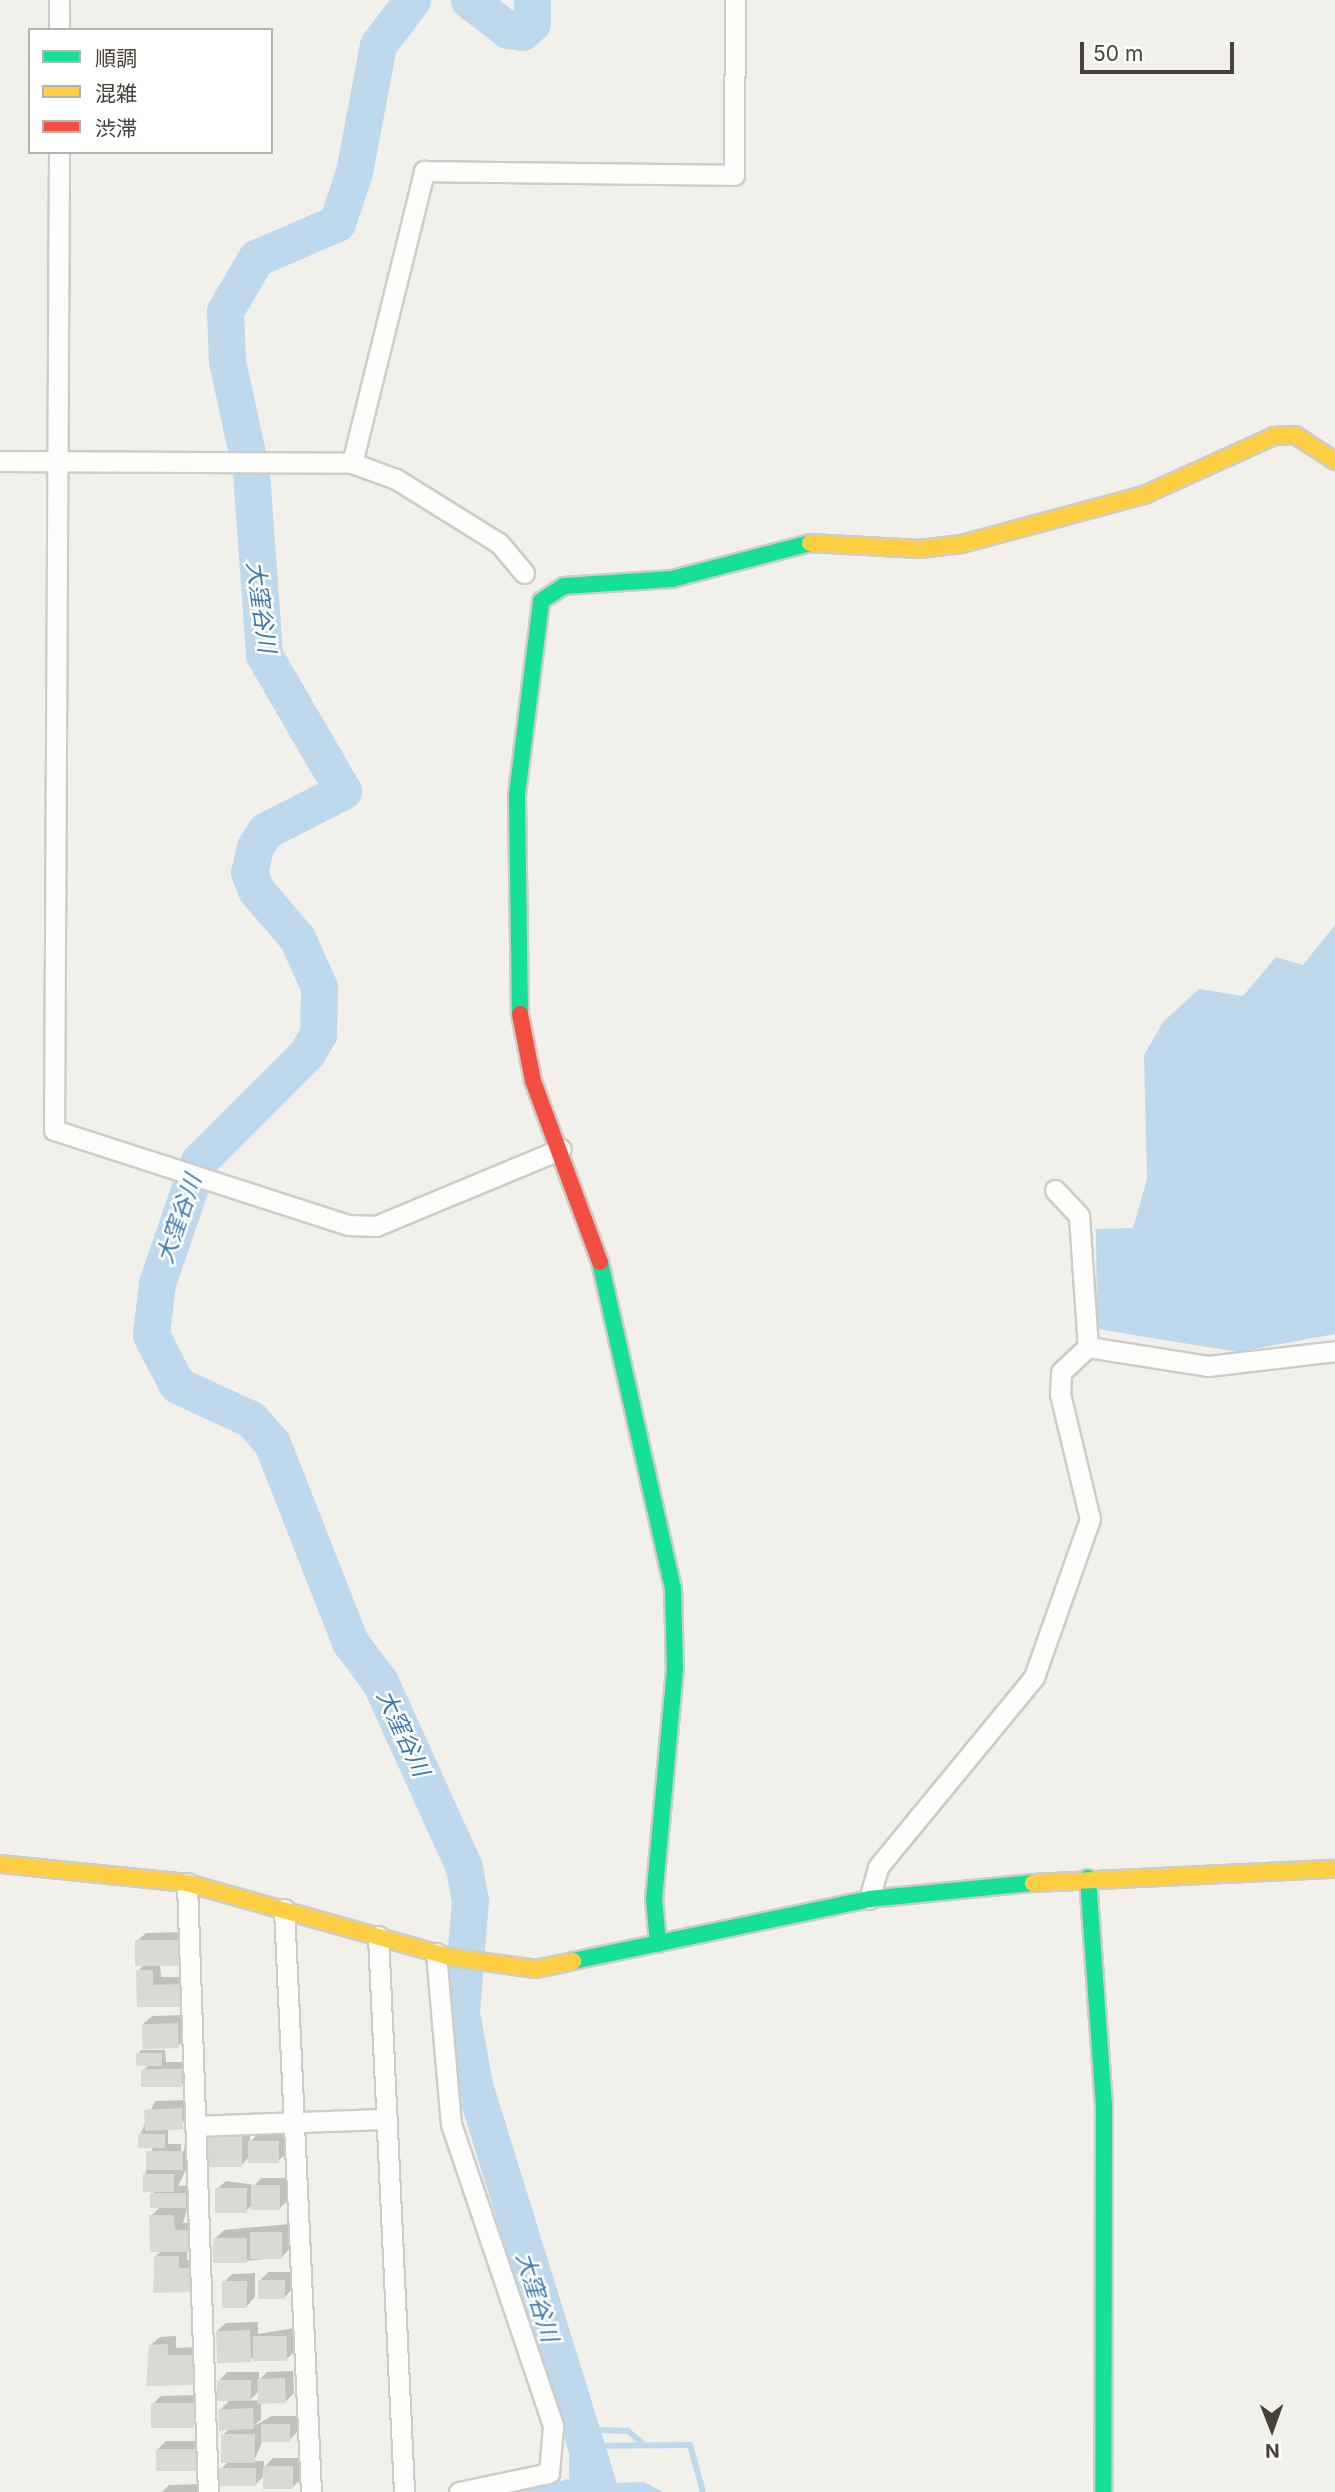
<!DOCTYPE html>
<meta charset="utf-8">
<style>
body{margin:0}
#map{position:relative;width:1335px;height:2492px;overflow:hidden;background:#f1f0eb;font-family:Inter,"Noto Sans JP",sans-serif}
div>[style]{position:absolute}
.water>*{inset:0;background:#bfd9ec}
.shadow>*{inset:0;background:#0003}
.stream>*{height:6px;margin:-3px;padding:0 3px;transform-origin:3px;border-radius:3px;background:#bfd9ec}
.river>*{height:37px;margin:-18.5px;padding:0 18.5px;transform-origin:18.5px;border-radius:18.5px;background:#bfd9ec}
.building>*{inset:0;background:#dbd9d4;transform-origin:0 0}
.roads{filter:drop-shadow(2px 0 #ceccc7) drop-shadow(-2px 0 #ceccc7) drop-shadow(0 2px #ceccc7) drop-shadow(0 -2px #ceccc7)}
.street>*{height:19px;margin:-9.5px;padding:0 9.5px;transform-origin:9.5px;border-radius:9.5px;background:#fdfdfc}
.fast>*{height:16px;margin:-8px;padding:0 8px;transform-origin:8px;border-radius:8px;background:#16e098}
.slow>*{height:16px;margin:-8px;padding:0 8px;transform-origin:8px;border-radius:8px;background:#ffcf43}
.jam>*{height:16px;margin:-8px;padding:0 8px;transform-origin:8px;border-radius:8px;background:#f24e42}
span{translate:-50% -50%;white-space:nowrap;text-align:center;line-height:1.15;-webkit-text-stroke:5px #fff;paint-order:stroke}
.water-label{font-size:23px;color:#3678ae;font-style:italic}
.legend{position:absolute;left:28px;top:28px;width:245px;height:126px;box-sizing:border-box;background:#fff;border:2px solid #b5b3af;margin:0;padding:9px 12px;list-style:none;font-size:21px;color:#474138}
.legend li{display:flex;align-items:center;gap:14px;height:35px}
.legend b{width:35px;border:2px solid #b5b3af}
.north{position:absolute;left:1237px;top:2394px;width:70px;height:70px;-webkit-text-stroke:5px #fff;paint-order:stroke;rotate:179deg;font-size:19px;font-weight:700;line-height:28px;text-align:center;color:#474138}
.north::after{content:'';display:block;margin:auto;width:24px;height:32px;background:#474138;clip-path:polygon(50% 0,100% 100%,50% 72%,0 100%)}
.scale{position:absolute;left:1080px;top:42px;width:154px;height:32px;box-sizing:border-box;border:4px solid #474138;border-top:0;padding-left:9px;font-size:21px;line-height:24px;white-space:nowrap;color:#474138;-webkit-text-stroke:5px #fff;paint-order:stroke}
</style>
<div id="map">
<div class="water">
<div style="clip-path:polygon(1335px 925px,1335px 1334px,1238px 1352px,1097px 1329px,1096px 1229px,1133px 1228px,1147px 1179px,1144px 1055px,1163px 1022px,1199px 989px,1243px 996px,1276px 957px,1303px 965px)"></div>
<div style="clip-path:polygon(600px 2455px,606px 2483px,644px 2482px,663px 2492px,513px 2492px,569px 2479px,569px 2456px)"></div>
</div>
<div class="shadow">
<div style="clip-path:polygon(187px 1932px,188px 1955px,179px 1964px,160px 1964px,161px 1977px,188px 1977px,188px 1996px,180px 2005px,139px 2006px,138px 1971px,145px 1964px,137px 1941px,146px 1933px)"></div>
<div style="clip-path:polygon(186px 2015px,187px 2037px,178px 2046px,143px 2024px,152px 2016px)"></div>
<div style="clip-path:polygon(141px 2050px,165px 2050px,166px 2062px,189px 2062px,190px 2077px,181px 2086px,142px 2071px,150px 2064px,138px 2054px)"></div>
<div style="clip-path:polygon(190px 2100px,190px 2119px,168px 2128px,168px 2144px,181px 2144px,181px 2162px,185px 2144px,191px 2144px,191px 2159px,178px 2186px,194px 2185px,183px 2223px,198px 2222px,187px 2250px,187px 2260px,198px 2260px,198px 2282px,190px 2290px,155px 2257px,162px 2250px,151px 2216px,160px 2207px,145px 2175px,153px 2147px,140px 2135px,155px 2101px)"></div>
<div style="clip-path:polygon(219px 2129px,250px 2129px,250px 2142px,258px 2134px,287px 2133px,287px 2153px,278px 2161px,250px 2156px,242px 2165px,210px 2138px)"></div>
<div style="clip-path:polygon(261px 2178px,288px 2178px,288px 2200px,280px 2208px,253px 2204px,246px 2211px,217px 2189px,226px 2181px,255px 2185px)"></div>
<div style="clip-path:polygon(290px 2224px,290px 2248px,282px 2257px,247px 2261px,215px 2239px,224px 2230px)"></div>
<div style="clip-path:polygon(268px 2272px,293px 2272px,293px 2288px,285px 2297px,260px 2281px)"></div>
<div style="clip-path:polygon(255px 2273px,255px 2297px,247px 2306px,224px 2282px,232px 2274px)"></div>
<div style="clip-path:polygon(258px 2322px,258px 2334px,295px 2328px,295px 2351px,287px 2359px,256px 2355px,250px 2360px,217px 2331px,226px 2323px)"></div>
<div style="clip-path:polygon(176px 2336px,176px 2348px,202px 2347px,202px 2375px,194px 2383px,151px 2345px,160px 2337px)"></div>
<div style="clip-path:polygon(evenodd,293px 2371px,294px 2393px,285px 2402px,261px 2403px,261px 2419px,254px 2426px,272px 2416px,298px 2416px,298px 2431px,289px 2440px,263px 2440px,254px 2461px,264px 2461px,264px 2467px,273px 2458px,301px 2458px,301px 2479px,293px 2487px,264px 2476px,256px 2484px,220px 2470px,229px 2461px,223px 2435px,230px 2428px,220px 2410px,230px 2400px,219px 2381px,227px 2372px,259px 2372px,259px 2380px,267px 2372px,293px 2371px,259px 2391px,260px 2400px,249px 2401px,259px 2391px)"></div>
<div style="clip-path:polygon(202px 2395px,202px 2418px,193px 2426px,152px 2405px,161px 2396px)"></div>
<div style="clip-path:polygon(166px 2441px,207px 2441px,207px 2460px,157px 2450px)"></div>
<div style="clip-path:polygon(206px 2484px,207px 2492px,162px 2492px,169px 2485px)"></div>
</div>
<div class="stream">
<div style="left:584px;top:2446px;width:106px;rotate:-0.5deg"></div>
<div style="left:690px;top:2445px;width:49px;rotate:74.5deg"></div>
<div style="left:584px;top:2446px;width:21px;rotate:-51deg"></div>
<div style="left:597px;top:2430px;width:31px;rotate:2deg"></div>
<div style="left:628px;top:2431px;width:17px;rotate:40deg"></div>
</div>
<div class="river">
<div style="left:412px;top:0;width:56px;rotate:127.1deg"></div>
<div style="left:378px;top:45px;width:129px;rotate:100.7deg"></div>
<div style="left:354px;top:172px;width:54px;rotate:108.4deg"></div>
<div style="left:337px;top:223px;width:88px;rotate:156.6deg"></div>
<div style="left:256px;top:258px;width:61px;rotate:120.3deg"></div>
<div style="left:225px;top:311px;width:50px;rotate:87.7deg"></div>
<div style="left:227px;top:361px;width:114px;rotate:77.8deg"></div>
<div style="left:251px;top:472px;width:183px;rotate:85.9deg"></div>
<div style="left:264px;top:655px;width:157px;rotate:59.8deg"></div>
<div style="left:343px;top:791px;width:88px;rotate:152.9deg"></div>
<div style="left:265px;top:831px;width:19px;rotate:122deg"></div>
<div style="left:255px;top:847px;width:26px;rotate:103deg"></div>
<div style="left:249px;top:872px;width:19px;rotate:69deg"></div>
<div style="left:256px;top:890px;width:63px;rotate:49.5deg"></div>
<div style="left:297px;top:938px;width:54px;rotate:65.8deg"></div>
<div style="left:319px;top:987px;width:47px;rotate:91.2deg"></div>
<div style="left:318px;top:1034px;width:22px;rotate:120deg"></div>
<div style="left:307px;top:1053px;width:153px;rotate:135deg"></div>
<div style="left:199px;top:1161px;width:129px;rotate:109deg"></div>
<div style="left:157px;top:1283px;width:52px;rotate:96.6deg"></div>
<div style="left:151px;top:1335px;width:56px;rotate:62.5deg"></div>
<div style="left:177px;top:1385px;width:81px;rotate:24.7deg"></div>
<div style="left:251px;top:1419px;width:32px;rotate:49deg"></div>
<div style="left:272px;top:1443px;width:214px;rotate:68.6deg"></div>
<div style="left:350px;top:1642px;width:50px;rotate:53.1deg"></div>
<div style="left:380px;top:1682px;width:203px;rotate:65.6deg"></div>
<div style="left:464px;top:1867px;width:34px;rotate:80deg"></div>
<div style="left:470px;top:1900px;width:112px;rotate:94.6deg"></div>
<div style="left:461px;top:2012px;width:74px;rotate:79.9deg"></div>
<div style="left:474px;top:2085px;width:426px;rotate:72.8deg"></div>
<div style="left:469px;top:0;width:49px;rotate:37.6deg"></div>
<div style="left:508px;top:30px;width:14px;rotate:8deg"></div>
<div style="left:522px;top:32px;width:13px;rotate:-42deg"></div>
<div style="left:532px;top:23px;width:23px;rotate:-90deg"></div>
</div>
<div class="building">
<div style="left:135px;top:1940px;width:44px;height:26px"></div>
<div style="clip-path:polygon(136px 1970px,153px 1970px,153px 1985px,180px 1984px,180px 2007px,137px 2007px)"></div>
<div style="left:178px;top:2023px;width:25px;height:36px;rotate:88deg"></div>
<div style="left:136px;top:2053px;width:26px;height:13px"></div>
<div style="left:182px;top:2069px;width:18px;height:41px;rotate:90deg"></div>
<div style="left:182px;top:2108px;width:21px;height:38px;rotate:87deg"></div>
<div style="left:165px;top:2134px;width:14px;height:27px;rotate:90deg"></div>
<div style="left:208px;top:2137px;width:34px;height:30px"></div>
<div style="left:279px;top:2141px;width:22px;height:31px;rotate:90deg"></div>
<div style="left:183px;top:2151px;width:19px;height:37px;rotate:90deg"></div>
<div style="left:143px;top:2174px;width:31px;height:18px"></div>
<div style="left:280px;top:2185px;width:25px;height:29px;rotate:90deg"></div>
<div style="left:247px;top:2188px;width:25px;height:32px;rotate:90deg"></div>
<div style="left:186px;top:2193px;width:15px;height:36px;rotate:90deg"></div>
<div style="clip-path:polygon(149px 2215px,174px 2215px,175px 2230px,190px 2230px,191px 2252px,150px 2252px)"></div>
<div style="left:282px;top:2232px;width:27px;height:32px;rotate:90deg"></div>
<div style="left:213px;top:2238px;width:34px;height:25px"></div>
<div style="clip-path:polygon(154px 2256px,179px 2256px,179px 2268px,190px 2268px,191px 2292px,153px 2293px)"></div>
<div style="left:258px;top:2280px;width:27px;height:19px"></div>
<div style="left:222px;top:2281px;width:25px;height:27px"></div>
<div style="left:250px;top:2330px;width:32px;height:34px;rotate:88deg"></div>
<div style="left:253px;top:2336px;width:34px;height:25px"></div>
<div style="clip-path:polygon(168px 2344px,168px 2355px,194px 2355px,194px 2385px,146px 2386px,149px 2345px)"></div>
<div style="left:285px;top:2378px;width:25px;height:28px;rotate:88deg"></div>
<div style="left:217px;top:2380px;width:34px;height:21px"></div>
<div style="left:194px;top:2403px;width:25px;height:43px;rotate:90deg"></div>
<div style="left:253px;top:2408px;width:21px;height:35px;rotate:87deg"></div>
<div style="left:261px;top:2424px;width:29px;height:18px"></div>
<div style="left:221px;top:2434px;width:34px;height:29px"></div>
<div style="left:156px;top:2449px;width:43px;height:22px"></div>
<div style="left:263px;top:2466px;width:30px;height:23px"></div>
<div style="left:256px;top:2468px;width:18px;height:37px;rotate:90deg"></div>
</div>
<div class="roads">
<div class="street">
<div style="left:59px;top:0;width:30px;rotate:90deg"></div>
<div style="left:59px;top:152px;width:978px;rotate:90.29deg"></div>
<div style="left:54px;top:1130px;width:310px;rotate:17.9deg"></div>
<div style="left:349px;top:1225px;width:27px;rotate:2deg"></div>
<div style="left:376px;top:1226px;width:200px;rotate:-22.6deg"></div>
<div style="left:0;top:461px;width:352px;rotate:0.3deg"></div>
<div style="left:352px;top:463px;width:47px;rotate:20deg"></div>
<div style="left:396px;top:479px;width:121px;rotate:31.9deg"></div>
<div style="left:499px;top:543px;width:39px;rotate:50deg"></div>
<div style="left:352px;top:463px;width:301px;rotate:-76.1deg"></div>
<div style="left:424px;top:171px;width:310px;rotate:0.7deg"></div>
<div style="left:734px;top:175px;width:175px;rotate:-89.7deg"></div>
<div style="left:1055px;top:1190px;width:35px;rotate:47deg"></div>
<div style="left:1079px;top:1216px;width:131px;rotate:86.1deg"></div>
<div style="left:1088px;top:1347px;width:121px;rotate:9deg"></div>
<div style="left:1208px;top:1366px;width:128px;rotate:-6.7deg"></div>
<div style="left:187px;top:1883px;width:609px;rotate:88.03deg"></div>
<div style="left:869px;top:1899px;width:33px;rotate:-74deg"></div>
<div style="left:878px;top:1867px;width:246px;rotate:-50.6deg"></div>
<div style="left:1034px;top:1677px;width:168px;rotate:-70.5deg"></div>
<div style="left:1090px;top:1519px;width:129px;rotate:-103.5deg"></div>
<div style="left:1060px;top:1394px;width:22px;rotate:-87deg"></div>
<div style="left:1061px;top:1372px;width:37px;rotate:-43deg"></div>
<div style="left:284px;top:1909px;width:584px;rotate:87.35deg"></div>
<div style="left:378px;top:1936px;width:557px;rotate:87.32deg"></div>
<div style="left:436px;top:1953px;width:172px;rotate:85deg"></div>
<div style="left:451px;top:2124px;width:319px;rotate:71.3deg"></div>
<div style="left:553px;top:2426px;width:47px;rotate:94.9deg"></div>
<div style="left:549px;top:2473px;width:92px;rotate:168.1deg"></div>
<div style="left:195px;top:2126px;width:192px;rotate:-2.1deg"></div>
</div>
<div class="fast">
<div style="left:520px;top:1014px;width:219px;rotate:-90.8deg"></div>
<div style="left:517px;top:795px;width:195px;rotate:-82.9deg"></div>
<div style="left:541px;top:601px;width:27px;rotate:-33deg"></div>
<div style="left:564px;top:586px;width:108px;rotate:-3.7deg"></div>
<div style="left:672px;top:579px;width:143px;rotate:-14.6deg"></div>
<div style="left:600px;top:1262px;width:334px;rotate:77.4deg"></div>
<div style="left:673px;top:1588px;width:81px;rotate:88.6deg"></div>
<div style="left:675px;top:1669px;width:230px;rotate:95.2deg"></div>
<div style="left:654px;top:1898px;width:46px;rotate:85deg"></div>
<div style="left:1088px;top:1878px;width:228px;rotate:86deg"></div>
<div style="left:1104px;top:2105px;width:387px;rotate:90.1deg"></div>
<div style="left:573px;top:1961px;width:302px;rotate:-11.8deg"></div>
<div style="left:869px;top:1899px;width:165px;rotate:-5.6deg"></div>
</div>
<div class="slow">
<div style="left:810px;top:543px;width:110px;rotate:3.1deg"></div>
<div style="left:920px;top:549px;width:42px;rotate:-6.8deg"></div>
<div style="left:962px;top:544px;width:188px;rotate:-15.1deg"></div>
<div style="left:1144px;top:495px;width:143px;rotate:-24.4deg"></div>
<div style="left:1274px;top:436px;width:21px;rotate:-3deg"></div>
<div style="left:1295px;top:435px;width:48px;rotate:33deg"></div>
<div style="left:0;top:1864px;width:188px;rotate:5.8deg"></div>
<div style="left:187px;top:1883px;width:273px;rotate:15.7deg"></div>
<div style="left:450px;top:1957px;width:87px;rotate:7.9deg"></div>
<div style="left:536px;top:1969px;width:38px;rotate:-12deg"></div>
<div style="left:1033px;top:1883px;width:302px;rotate:-2.7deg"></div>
</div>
<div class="jam">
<div style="left:520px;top:1014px;width:68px;rotate:79deg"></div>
<div style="left:533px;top:1081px;width:193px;rotate:69.7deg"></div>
</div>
</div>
<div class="water-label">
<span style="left:261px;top:607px;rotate:82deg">大窪谷川</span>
<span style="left:179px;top:1219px;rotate:-71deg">大窪谷川</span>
<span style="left:403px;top:1733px;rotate:65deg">大窪谷川</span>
<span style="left:537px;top:2297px;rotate:73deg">大窪谷川</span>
</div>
<ul class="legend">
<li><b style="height:9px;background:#16e098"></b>順調</li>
<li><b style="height:9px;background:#ffcf43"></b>混雑</li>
<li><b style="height:9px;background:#f24e42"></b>渋滞</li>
</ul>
<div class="north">N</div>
<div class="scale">50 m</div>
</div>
